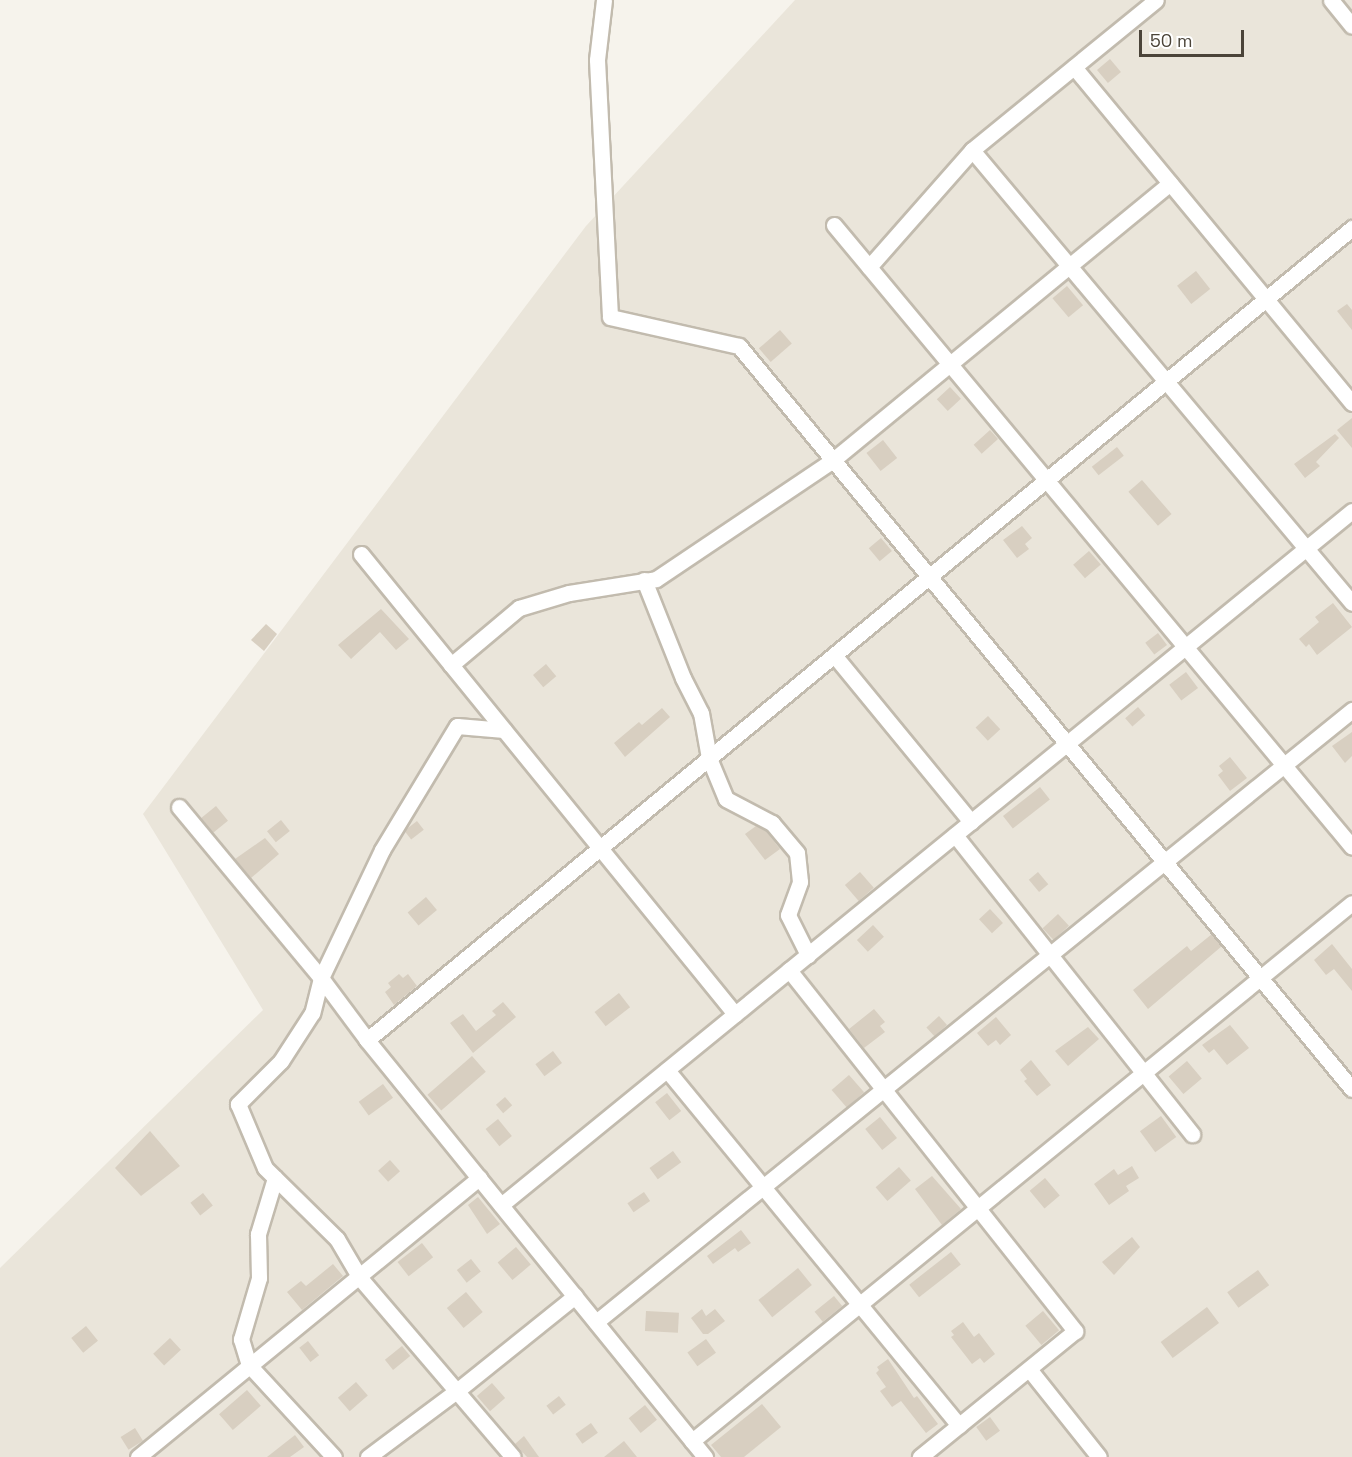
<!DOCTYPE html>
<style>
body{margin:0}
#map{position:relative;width:1352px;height:1457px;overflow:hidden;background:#f6f3ec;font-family:"Space Grotesk",sans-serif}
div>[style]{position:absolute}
.residential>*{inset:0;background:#eae5da}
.building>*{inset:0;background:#d8cfc1;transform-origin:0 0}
.roads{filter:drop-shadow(2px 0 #c2bbae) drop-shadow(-2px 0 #c2bbae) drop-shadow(0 2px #c2bbae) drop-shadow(0 -2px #c2bbae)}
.street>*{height:15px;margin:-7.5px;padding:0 7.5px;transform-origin:7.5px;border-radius:7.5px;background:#fff}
span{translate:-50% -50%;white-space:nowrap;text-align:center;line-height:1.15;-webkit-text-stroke:5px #fff;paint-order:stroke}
.scale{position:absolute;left:1139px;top:30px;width:105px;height:27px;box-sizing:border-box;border:3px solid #4b4439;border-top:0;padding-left:8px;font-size:18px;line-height:21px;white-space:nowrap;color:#4b4439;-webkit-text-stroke:4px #fff;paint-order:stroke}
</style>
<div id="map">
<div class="residential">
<div style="clip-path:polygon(795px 0,1352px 0,1352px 1457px,0 1457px,0 1268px,263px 1010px,143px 814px,586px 226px)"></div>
</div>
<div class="building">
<div style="left:1110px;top:59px;width:17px;height:17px;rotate:50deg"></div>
<div style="left:1196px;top:271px;width:23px;height:24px;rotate:52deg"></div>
<div style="left:1067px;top:286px;width:25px;height:19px;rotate:50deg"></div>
<div style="clip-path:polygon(1347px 304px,1352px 310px,1352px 330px,1337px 311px)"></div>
<div style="left:780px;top:330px;width:18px;height:28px;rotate:49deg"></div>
<div style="left:950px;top:387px;width:16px;height:18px;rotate:47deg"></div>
<div style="clip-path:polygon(1352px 418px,1352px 448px,1337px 430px)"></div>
<div style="left:990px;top:430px;width:12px;height:22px;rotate:48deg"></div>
<div style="clip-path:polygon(1335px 434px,1339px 438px,1316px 462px,1320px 466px,1305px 478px,1294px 464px)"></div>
<div style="left:883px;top:440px;width:23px;height:21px;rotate:52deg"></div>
<div style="left:1117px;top:447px;width:11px;height:32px;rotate:52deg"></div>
<div style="left:1142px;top:480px;width:45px;height:18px;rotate:49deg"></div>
<div style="clip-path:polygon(1022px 526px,1032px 538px,1025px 544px,1029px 549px,1017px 558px,1003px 540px)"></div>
<div style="left:881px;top:538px;width:17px;height:16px;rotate:50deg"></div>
<div style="left:1089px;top:551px;width:18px;height:21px;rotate:49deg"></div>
<div style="clip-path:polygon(1333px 603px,1352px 627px,1317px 655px,1309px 644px,1306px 647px,1299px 639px,1319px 622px,1315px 617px)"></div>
<div style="clip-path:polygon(381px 609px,409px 639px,396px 650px,380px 632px,351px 659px,338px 645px)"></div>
<div style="clip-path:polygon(266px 624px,277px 634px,264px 651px,251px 640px)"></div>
<div style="left:1158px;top:633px;width:15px;height:16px;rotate:53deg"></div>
<div style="left:546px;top:664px;width:16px;height:17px;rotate:50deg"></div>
<div style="left:1186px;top:672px;width:20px;height:21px;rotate:53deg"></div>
<div style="left:1138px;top:707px;width:11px;height:17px;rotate:49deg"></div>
<div style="clip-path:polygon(662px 708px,670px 717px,625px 757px,614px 743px,639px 722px,642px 725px)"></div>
<div style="left:988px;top:716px;width:18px;height:17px;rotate:47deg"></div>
<div style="clip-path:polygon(1352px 732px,1352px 756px,1345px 763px,1332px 746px)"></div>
<div style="clip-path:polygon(1230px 757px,1247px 778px,1230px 791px,1218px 775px,1223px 771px,1219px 766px)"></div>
<div style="left:1040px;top:787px;width:16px;height:47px;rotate:52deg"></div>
<div style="left:216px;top:806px;width:19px;height:19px;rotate:51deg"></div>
<div style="left:281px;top:820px;width:14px;height:18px;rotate:51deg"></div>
<div style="left:417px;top:821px;width:11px;height:16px;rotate:52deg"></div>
<div style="clip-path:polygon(756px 826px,765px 830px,780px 849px,765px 860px,745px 834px)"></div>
<div style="clip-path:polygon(265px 838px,279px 854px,251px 878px,235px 859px)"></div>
<div style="left:860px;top:872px;width:21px;height:20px;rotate:49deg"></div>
<div style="left:1038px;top:872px;width:16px;height:12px;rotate:50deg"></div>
<div style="left:426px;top:897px;width:17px;height:24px;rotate:50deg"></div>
<div style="left:990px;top:909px;width:19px;height:15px;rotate:47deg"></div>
<div style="left:1058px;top:914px;width:16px;height:21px;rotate:47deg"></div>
<div style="left:873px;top:925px;width:16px;height:22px;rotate:47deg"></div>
<div style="clip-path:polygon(1212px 934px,1222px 946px,1148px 1009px,1133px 990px,1187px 946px,1191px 951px)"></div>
<div style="clip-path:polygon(1332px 944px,1352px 969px,1352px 991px,1334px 969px,1326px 975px,1314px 960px)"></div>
<div style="clip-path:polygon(399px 974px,403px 978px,408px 974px,417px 986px,394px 1005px,385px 992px,391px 987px,388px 983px)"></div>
<div style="left:619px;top:993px;width:18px;height:31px;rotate:52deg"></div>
<div style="clip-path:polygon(503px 1002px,516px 1017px,473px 1053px,450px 1023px,463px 1014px,476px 1031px,496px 1015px,492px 1011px)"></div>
<div style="clip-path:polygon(874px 1009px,885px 1022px,880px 1026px,885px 1032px,864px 1048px,849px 1029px)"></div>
<div style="left:939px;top:1016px;width:12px;height:17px;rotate:48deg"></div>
<div style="clip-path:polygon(996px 1017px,1011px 1035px,1000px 1045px,996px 1040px,988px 1046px,977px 1033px)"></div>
<div style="clip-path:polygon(1230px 1025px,1249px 1048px,1227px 1065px,1214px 1049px,1209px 1053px,1202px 1045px)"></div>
<div style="clip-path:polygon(1088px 1027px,1099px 1039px,1068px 1066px,1055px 1051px)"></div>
<div style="left:553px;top:1051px;width:15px;height:22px;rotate:53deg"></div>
<div style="left:472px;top:1056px;width:21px;height:59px;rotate:49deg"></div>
<div style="clip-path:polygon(1031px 1060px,1051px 1085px,1037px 1096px,1024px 1081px,1027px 1079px,1020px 1070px)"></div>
<div style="left:1187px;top:1061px;width:23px;height:24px;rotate:50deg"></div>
<div style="left:849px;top:1075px;width:23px;height:23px;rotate:49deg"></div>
<div style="left:383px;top:1084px;width:17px;height:30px;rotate:54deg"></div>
<div style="left:667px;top:1093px;width:23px;height:15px;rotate:52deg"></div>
<div style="left:505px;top:1097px;width:11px;height:12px;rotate:49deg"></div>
<div style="left:1161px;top:1116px;width:26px;height:26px;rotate:54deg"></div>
<div style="left:880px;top:1117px;width:27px;height:19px;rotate:51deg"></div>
<div style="left:498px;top:1119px;width:22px;height:16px;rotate:51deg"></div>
<div style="clip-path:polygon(150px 1131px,180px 1166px,141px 1196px,115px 1168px)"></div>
<div style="left:673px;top:1151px;width:14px;height:29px;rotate:54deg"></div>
<div style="left:390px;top:1160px;width:15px;height:16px;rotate:48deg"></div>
<div style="clip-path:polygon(1132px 1166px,1139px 1178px,1126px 1186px,1129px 1191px,1109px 1205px,1094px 1184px,1114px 1169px,1118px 1175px)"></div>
<div style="left:899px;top:1167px;width:18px;height:31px;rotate:49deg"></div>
<div style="clip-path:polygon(932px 1176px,961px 1209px,942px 1225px,915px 1189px)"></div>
<div style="left:1045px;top:1178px;width:23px;height:20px;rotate:50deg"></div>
<div style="left:644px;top:1192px;width:11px;height:20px;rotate:56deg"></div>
<div style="left:203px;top:1193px;width:16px;height:16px;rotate:52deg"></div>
<div style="clip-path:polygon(478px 1197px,500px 1224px,487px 1234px,468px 1205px)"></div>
<div style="clip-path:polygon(741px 1230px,751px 1243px,738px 1252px,735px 1248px,713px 1264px,707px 1256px)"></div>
<div style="clip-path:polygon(1132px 1237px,1140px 1247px,1114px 1275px,1102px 1262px)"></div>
<div style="left:422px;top:1243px;width:18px;height:31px;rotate:52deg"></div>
<div style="left:516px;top:1247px;width:23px;height:24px;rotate:50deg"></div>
<div style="left:951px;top:1252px;width:16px;height:53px;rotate:52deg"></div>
<div style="left:471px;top:1259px;width:16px;height:18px;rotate:52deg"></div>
<div style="clip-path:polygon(333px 1264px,343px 1276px,302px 1310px,287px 1292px,301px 1281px,306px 1286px)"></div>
<div style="left:798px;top:1268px;width:22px;height:51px;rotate:51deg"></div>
<div style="left:1258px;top:1270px;width:19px;height:38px;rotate:54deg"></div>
<div style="left:466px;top:1292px;width:26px;height:25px;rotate:50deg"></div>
<div style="left:834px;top:1296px;width:13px;height:25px;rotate:51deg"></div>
<div style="left:1207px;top:1307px;width:20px;height:58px;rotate:53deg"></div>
<div style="clip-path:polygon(702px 1309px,706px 1316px,715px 1309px,725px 1321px,708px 1334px,703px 1334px,691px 1318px)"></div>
<div style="left:646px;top:1311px;width:33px;height:20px;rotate:3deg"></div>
<div style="left:1043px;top:1311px;width:25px;height:23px;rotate:50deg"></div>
<div style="clip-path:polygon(963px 1322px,974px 1337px,979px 1333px,995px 1354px,984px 1363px,980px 1358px,972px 1364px,951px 1337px,954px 1335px,951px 1331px)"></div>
<div style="left:86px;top:1326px;width:19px;height:19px;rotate:51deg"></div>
<div style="left:170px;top:1338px;width:16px;height:23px;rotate:47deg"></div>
<div style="left:706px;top:1339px;width:17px;height:23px;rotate:54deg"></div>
<div style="left:308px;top:1341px;width:18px;height:11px;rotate:52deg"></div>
<div style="left:402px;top:1346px;width:13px;height:22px;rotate:51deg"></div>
<div style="clip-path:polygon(888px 1359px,914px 1398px,917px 1396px,938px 1424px,926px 1433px,901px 1401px,892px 1407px,880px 1391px,886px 1387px,876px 1373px,879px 1370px,877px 1367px)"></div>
<div style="left:356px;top:1382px;width:18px;height:24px;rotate:49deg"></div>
<div style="left:492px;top:1383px;width:20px;height:20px;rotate:49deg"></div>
<div style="left:247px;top:1390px;width:21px;height:37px;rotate:49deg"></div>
<div style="left:559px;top:1396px;width:11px;height:16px;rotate:52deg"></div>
<div style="clip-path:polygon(762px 1404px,781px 1427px,744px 1457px,721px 1457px,711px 1445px)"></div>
<div style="left:645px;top:1405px;width:19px;height:21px;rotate:51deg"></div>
<div style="left:990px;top:1417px;width:17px;height:17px;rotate:54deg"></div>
<div style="left:591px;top:1423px;width:12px;height:19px;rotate:55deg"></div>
<div style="left:135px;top:1428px;width:15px;height:17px;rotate:58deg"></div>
<div style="clip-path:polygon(295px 1435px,304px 1447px,290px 1457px,267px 1457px)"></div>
<div style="clip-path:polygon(524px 1436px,539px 1457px,527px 1457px,515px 1444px)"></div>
<div style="clip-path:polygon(624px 1441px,637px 1457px,604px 1457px)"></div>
</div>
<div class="roads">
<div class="street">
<div style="left:604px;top:0;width:60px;rotate:96.7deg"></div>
<div style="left:597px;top:60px;width:257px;rotate:87.1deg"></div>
<div style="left:610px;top:317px;width:132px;rotate:12.7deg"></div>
<div style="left:739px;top:346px;width:963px;rotate:50.48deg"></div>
<div style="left:1331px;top:0;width:33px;rotate:51deg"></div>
<div style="left:1074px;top:67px;width:436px;rotate:50.4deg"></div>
<div style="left:972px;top:150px;width:591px;rotate:50.01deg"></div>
<div style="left:834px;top:225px;width:809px;rotate:50.21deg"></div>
<div style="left:869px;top:267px;width:156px;rotate:-48.6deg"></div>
<div style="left:972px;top:150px;width:237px;rotate:-39.2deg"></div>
<div style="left:361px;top:554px;width:593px;rotate:50.89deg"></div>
<div style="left:644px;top:580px;width:105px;rotate:68.3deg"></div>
<div style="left:683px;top:678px;width:39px;rotate:63deg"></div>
<div style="left:701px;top:713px;width:46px;rotate:79.9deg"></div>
<div style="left:709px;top:758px;width:44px;rotate:67.5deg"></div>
<div style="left:726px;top:799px;width:52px;rotate:27.6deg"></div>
<div style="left:772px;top:823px;width:39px;rotate:50deg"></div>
<div style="left:797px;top:853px;width:29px;rotate:84deg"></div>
<div style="left:800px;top:882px;width:35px;rotate:110deg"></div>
<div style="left:788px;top:915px;width:45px;rotate:63.4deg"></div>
<div style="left:834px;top:655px;width:216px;rotate:50.6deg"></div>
<div style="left:451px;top:665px;width:89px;rotate:-40deg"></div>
<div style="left:519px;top:608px;width:52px;rotate:-16.7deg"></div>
<div style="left:569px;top:593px;width:88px;rotate:-9.1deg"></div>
<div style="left:656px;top:579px;width:213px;rotate:-33.9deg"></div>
<div style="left:833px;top:460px;width:436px;rotate:-39.4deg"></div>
<div style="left:504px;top:730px;width:47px;rotate:-175.1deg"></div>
<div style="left:457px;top:726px;width:145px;rotate:121.2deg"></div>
<div style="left:382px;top:850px;width:142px;rotate:115.5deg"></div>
<div style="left:321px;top:978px;width:36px;rotate:104deg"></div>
<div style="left:312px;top:1013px;width:57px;rotate:122.9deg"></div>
<div style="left:281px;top:1061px;width:61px;rotate:135deg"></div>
<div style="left:238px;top:1104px;width:69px;rotate:67.1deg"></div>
<div style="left:265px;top:1168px;width:101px;rotate:44.6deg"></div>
<div style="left:337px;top:1239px;width:45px;rotate:59.5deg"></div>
<div style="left:360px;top:1278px;width:235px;rotate:49.5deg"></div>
<div style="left:179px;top:807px;width:222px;rotate:50.3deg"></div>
<div style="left:321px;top:978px;width:77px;rotate:53.4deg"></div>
<div style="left:367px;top:1040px;width:537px;rotate:50.97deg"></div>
<div style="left:955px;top:835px;width:382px;rotate:51.6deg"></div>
<div style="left:789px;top:970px;width:461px;rotate:51.6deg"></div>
<div style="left:1075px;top:1331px;width:200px;rotate:140.9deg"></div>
<div style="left:367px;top:1040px;width:1277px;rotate:-39.5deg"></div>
<div style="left:667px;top:1070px;width:460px;rotate:50.6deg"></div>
<div style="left:275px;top:1178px;width:59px;rotate:106.9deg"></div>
<div style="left:258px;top:1234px;width:44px;rotate:88.7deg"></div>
<div style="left:259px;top:1278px;width:64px;rotate:106.4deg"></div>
<div style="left:241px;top:1339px;width:27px;rotate:73deg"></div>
<div style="left:249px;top:1365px;width:125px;rotate:47.3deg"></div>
<div style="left:501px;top:1205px;width:1098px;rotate:-39.2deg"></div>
<div style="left:596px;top:1322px;width:973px;rotate:-38.99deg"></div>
<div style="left:1029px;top:1369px;width:112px;rotate:51.5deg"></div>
<div style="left:692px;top:1441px;width:851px;rotate:-39.19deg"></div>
<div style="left:138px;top:1457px;width:441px;rotate:-39.3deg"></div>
<div style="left:368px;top:1457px;width:112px;rotate:-36.7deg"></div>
<div style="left:458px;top:1390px;width:150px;rotate:-38.8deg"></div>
</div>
</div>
<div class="scale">50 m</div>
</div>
